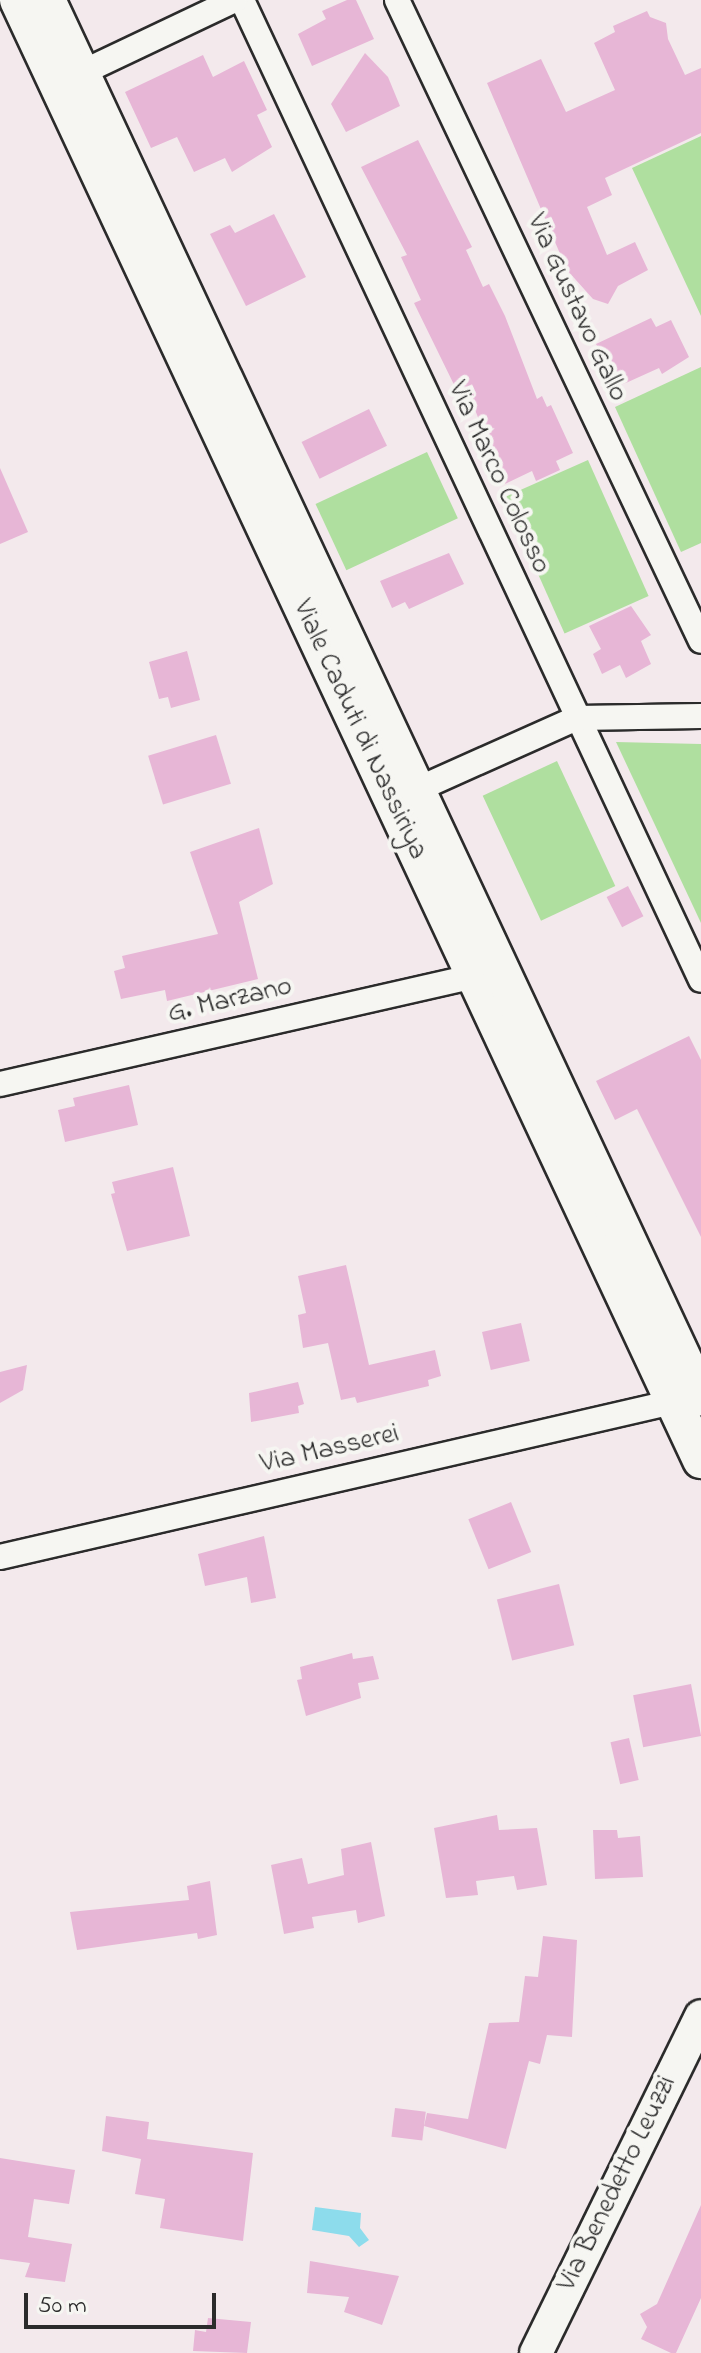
<!DOCTYPE html>
<style>
body{margin:0}
#map{position:relative;width:701px;height:2353px;overflow:hidden;background:#f3e9ec;font-family:"Indie Flower",sans-serif}
div>[style]{position:absolute}
.green>*{inset:0;background:#afdf9f;transform-origin:0 0}
.water>*{inset:0;background:#8ddcec}
.building>*{inset:0;background:#e7b6d6;transform-origin:0 0}
.roads{filter:drop-shadow(2px 0 #2b2b2b) drop-shadow(-2px 0 #2b2b2b) drop-shadow(0 2px #2b2b2b) drop-shadow(0 -2px #2b2b2b)}
.minor>*{height:24px;margin:-12px;padding:0 12px;transform-origin:12px;border-radius:12px;background:#f6f6f2}
.tertiary>*{height:32px;margin:-16px;padding:0 16px;transform-origin:16px;border-radius:16px;background:#f6f6f2}
.secondary>*{height:36px;margin:-18px;padding:0 18px;transform-origin:18px;border-radius:18px;background:#f6f6f2}
span{translate:-50% -50%;white-space:nowrap;text-align:center;line-height:1.15;-webkit-text-stroke:8px #f6f6f2;paint-order:stroke}
.street-label{font-size:28px;color:#2b2b2b}
.scale{position:absolute;left:24px;top:2293px;width:192px;height:36px;box-sizing:border-box;border:4px solid #2b2b2b;border-top:0;padding-left:10px;font-size:24px;line-height:28px;white-space:nowrap;color:#2b2b2b;-webkit-text-stroke:6px #f6f6f2;paint-order:stroke}
</style>
<div id="map">
<div class="green">
<div style="clip-path:polygon(701px 136px,701px 316px,632px 168px)"></div>
<div style="clip-path:polygon(701px 367px,701px 543px,681px 552px,615px 407px)"></div>
<div style="left:427px;top:452px;width:73px;height:123px;rotate:65deg"></div>
<div style="left:588px;top:460px;width:149px;height:92px;rotate:66deg"></div>
<div style="clip-path:polygon(616px 742px,701px 744px,701px 923px)"></div>
<div style="left:557px;top:761px;width:138px;height:82px;rotate:65deg"></div>
</div>
<div class="water">
<div style="clip-path:polygon(315px 2207px,361px 2213px,360px 2228px,369px 2240px,359px 2247px,349px 2236px,312px 2230px)"></div>
</div>
<div class="building">
<div style="clip-path:polygon(347px 0,356px 0,374px 39px,312px 66px,298px 34px,326px 19px,322px 11px)"></div>
<div style="clip-path:polygon(647px 11px,650px 17px,666px 23px,668px 39px,685px 75px,701px 68px,701px 133px,605px 178px,612px 195px,587px 207px,607px 255px,635px 242px,648px 270px,618px 286px,608px 304px,593px 299px,567px 270px,487px 83px,541px 59px,566px 112px,615px 90px,594px 43px,615px 32px,613px 26px)"></div>
<div style="clip-path:polygon(365px 53px,388px 77px,400px 106px,346px 132px,331px 104px)"></div>
<div style="clip-path:polygon(203px 55px,213px 77px,244px 61px,267px 110px,257px 115px,272px 147px,232px 172px,225px 158px,194px 172px,177px 137px,151px 148px,125px 92px)"></div>
<div style="clip-path:polygon(418px 140px,472px 247px,466px 250px,483px 287px,489px 284px,505px 316px,537px 399px,542px 396px,547px 407px,551px 405px,573px 453px,556px 461px,560px 470px,536px 481px,532px 471px,505px 484px,469px 395px,461px 399px,414px 303px,421px 300px,401px 257px,407px 255px,361px 167px)"></div>
<div style="clip-path:polygon(274px 214px,306px 277px,246px 306px,210px 234px,230px 225px,235px 233px)"></div>
<div style="clip-path:polygon(651px 318px,656px 327px,671px 320px,689px 357px,662px 374px,659px 368px,617px 387px,596px 344px)"></div>
<div style="left:369px;top:409px;width:41px;height:75px;rotate:64deg"></div>
<div style="clip-path:polygon(0 468px,28px 532px,0 544px)"></div>
<div style="clip-path:polygon(449px 553px,464px 584px,409px 609px,405px 602px,392px 608px,380px 581px)"></div>
<div style="clip-path:polygon(631px 606px,651px 635px,641px 641px,651px 664px,626px 678px,620px 665px,602px 674px,593px 654px,601px 649px,589px 626px)"></div>
<div style="clip-path:polygon(187px 651px,200px 700px,171px 708px,168px 697px,159px 699px,149px 662px)"></div>
<div style="left:216px;top:735px;width:51px;height:71px;rotate:73deg"></div>
<div style="clip-path:polygon(259px 828px,273px 884px,239px 902px,258px 979px,167px 1001px,165px 990px,121px 999px,114px 971px,125px 968px,122px 956px,218px 934px,190px 852px)"></div>
<div style="left:628px;top:886px;width:34px;height:24px;rotate:63deg"></div>
<div style="clip-path:polygon(689px 1036px,701px 1060px,701px 1237px,637px 1109px,615px 1120px,596px 1081px)"></div>
<div style="clip-path:polygon(129px 1085px,138px 1125px,65px 1142px,58px 1110px,75px 1106px,73px 1098px)"></div>
<div style="clip-path:polygon(173px 1167px,190px 1236px,127px 1251px,111px 1194px,115px 1193px,112px 1182px)"></div>
<div style="clip-path:polygon(346px 1265px,369px 1365px,435px 1350px,441px 1376px,428px 1380px,429px 1386px,357px 1403px,355px 1397px,341px 1400px,328px 1343px,303px 1348px,298px 1315px,306px 1313px,298px 1276px)"></div>
<div style="left:521px;top:1323px;width:39px;height:40px;rotate:77deg"></div>
<div style="clip-path:polygon(27px 1365px,23px 1390px,0 1403px,0 1372px)"></div>
<div style="clip-path:polygon(298px 1382px,304px 1404px,298px 1406px,299px 1413px,251px 1422px,249px 1393px)"></div>
<div style="left:511px;top:1502px;width:54px;height:46px;rotate:68deg"></div>
<div style="clip-path:polygon(264px 1536px,276px 1598px,251px 1603px,247px 1577px,205px 1586px,198px 1554px)"></div>
<div style="left:559px;top:1584px;width:63px;height:64px;rotate:76deg"></div>
<div style="clip-path:polygon(352px 1653px,353px 1659px,373px 1656px,379px 1679px,358px 1683px,361px 1698px,306px 1716px,297px 1680px,302px 1679px,300px 1667px)"></div>
<div style="left:691px;top:1684px;width:53px;height:59px;rotate:79deg"></div>
<div style="left:629px;top:1738px;width:43px;height:19px;rotate:77deg"></div>
<div style="clip-path:polygon(497px 1815px,499px 1830px,537px 1828px,547px 1885px,517px 1890px,514px 1876px,476px 1881px,478px 1895px,446px 1898px,434px 1828px)"></div>
<div style="clip-path:polygon(593px 1830px,617px 1830px,618px 1838px,640px 1836px,643px 1877px,595px 1879px)"></div>
<div style="clip-path:polygon(371px 1842px,385px 1916px,358px 1923px,356px 1910px,312px 1917px,314px 1928px,284px 1934px,271px 1865px,302px 1858px,308px 1884px,344px 1875px,341px 1849px)"></div>
<div style="clip-path:polygon(210px 1881px,217px 1935px,198px 1939px,197px 1933px,77px 1950px,70px 1912px,189px 1900px,187px 1886px)"></div>
<div style="clip-path:polygon(543px 1936px,577px 1940px,572px 2037px,547px 2035px,540px 2064px,529px 2061px,506px 2149px,424px 2126px,427px 2113px,468px 2119px,489px 2023px,519px 2022px,525px 1976px,538px 1977px)"></div>
<div style="left:395px;top:2108px;width:31px;height:29px;rotate:7deg"></div>
<div style="clip-path:polygon(106px 2116px,149px 2122px,147px 2139px,253px 2153px,243px 2241px,160px 2228px,165px 2199px,135px 2194px,141px 2159px,102px 2151px)"></div>
<div style="clip-path:polygon(0 2158px,75px 2170px,69px 2204px,34px 2199px,28px 2237px,72px 2244px,65px 2282px,25px 2277px,30px 2263px,0 2259px)"></div>
<div style="clip-path:polygon(701px 2205px,701px 2298px,676px 2353px,671px 2353px,641px 2339px,647px 2327px,640px 2314px,657px 2304px)"></div>
<div style="clip-path:polygon(310px 2261px,399px 2276px,382px 2325px,344px 2312px,349px 2297px,307px 2293px)"></div>
<div style="clip-path:polygon(208px 2318px,251px 2322px,247px 2353px,193px 2351px,195px 2330px,206px 2332px)"></div>
</div>
<div class="roads">
<div class="minor">
<div style="left:242px;top:0;width:1082px;rotate:64.9deg"></div>
<div style="left:397px;top:0;width:709px;rotate:64.63deg"></div>
<div style="left:81px;top:73px;width:170px;rotate:-25.4deg"></div>
<div style="left:416px;top:790px;width:176px;rotate:-24.1deg"></div>
<div style="left:577px;top:718px;width:124px;rotate:-0.9deg"></div>
<div style="left:0;top:1084px;width:486px;rotate:-12.8deg"></div>
<div style="left:0;top:1557px;width:691px;rotate:-12.97deg"></div>
</div>
<div class="tertiary">
<div style="left:536px;top:2353px;width:375px;rotate:-63.9deg"></div>
</div>
<div class="secondary">
<div style="left:18px;top:0;width:1612px;rotate:64.93deg"></div>
<div style="left:47px;top:0;width:1543px;rotate:64.91deg"></div>
</div>
</div>
<div class="street-label">
<span style="left:576px;top:308px;rotate:65deg">Via Gustavo Gallo</span>
<span style="left:498px;top:478px;rotate:65deg">Via Marco Colosso</span>
<span style="left:359px;top:730px;rotate:65deg">Viale Caduti di Nassiriya</span>
<span style="left:230px;top:1001px;rotate:-13deg">G. Marzano</span>
<span style="left:330px;top:1450px;rotate:-13deg">Via Masserei</span>
<span style="left:618px;top:2184px;rotate:-64deg">Via Benedetto Leuzzi</span>
</div>
<div class="scale">50 m</div>
</div>
